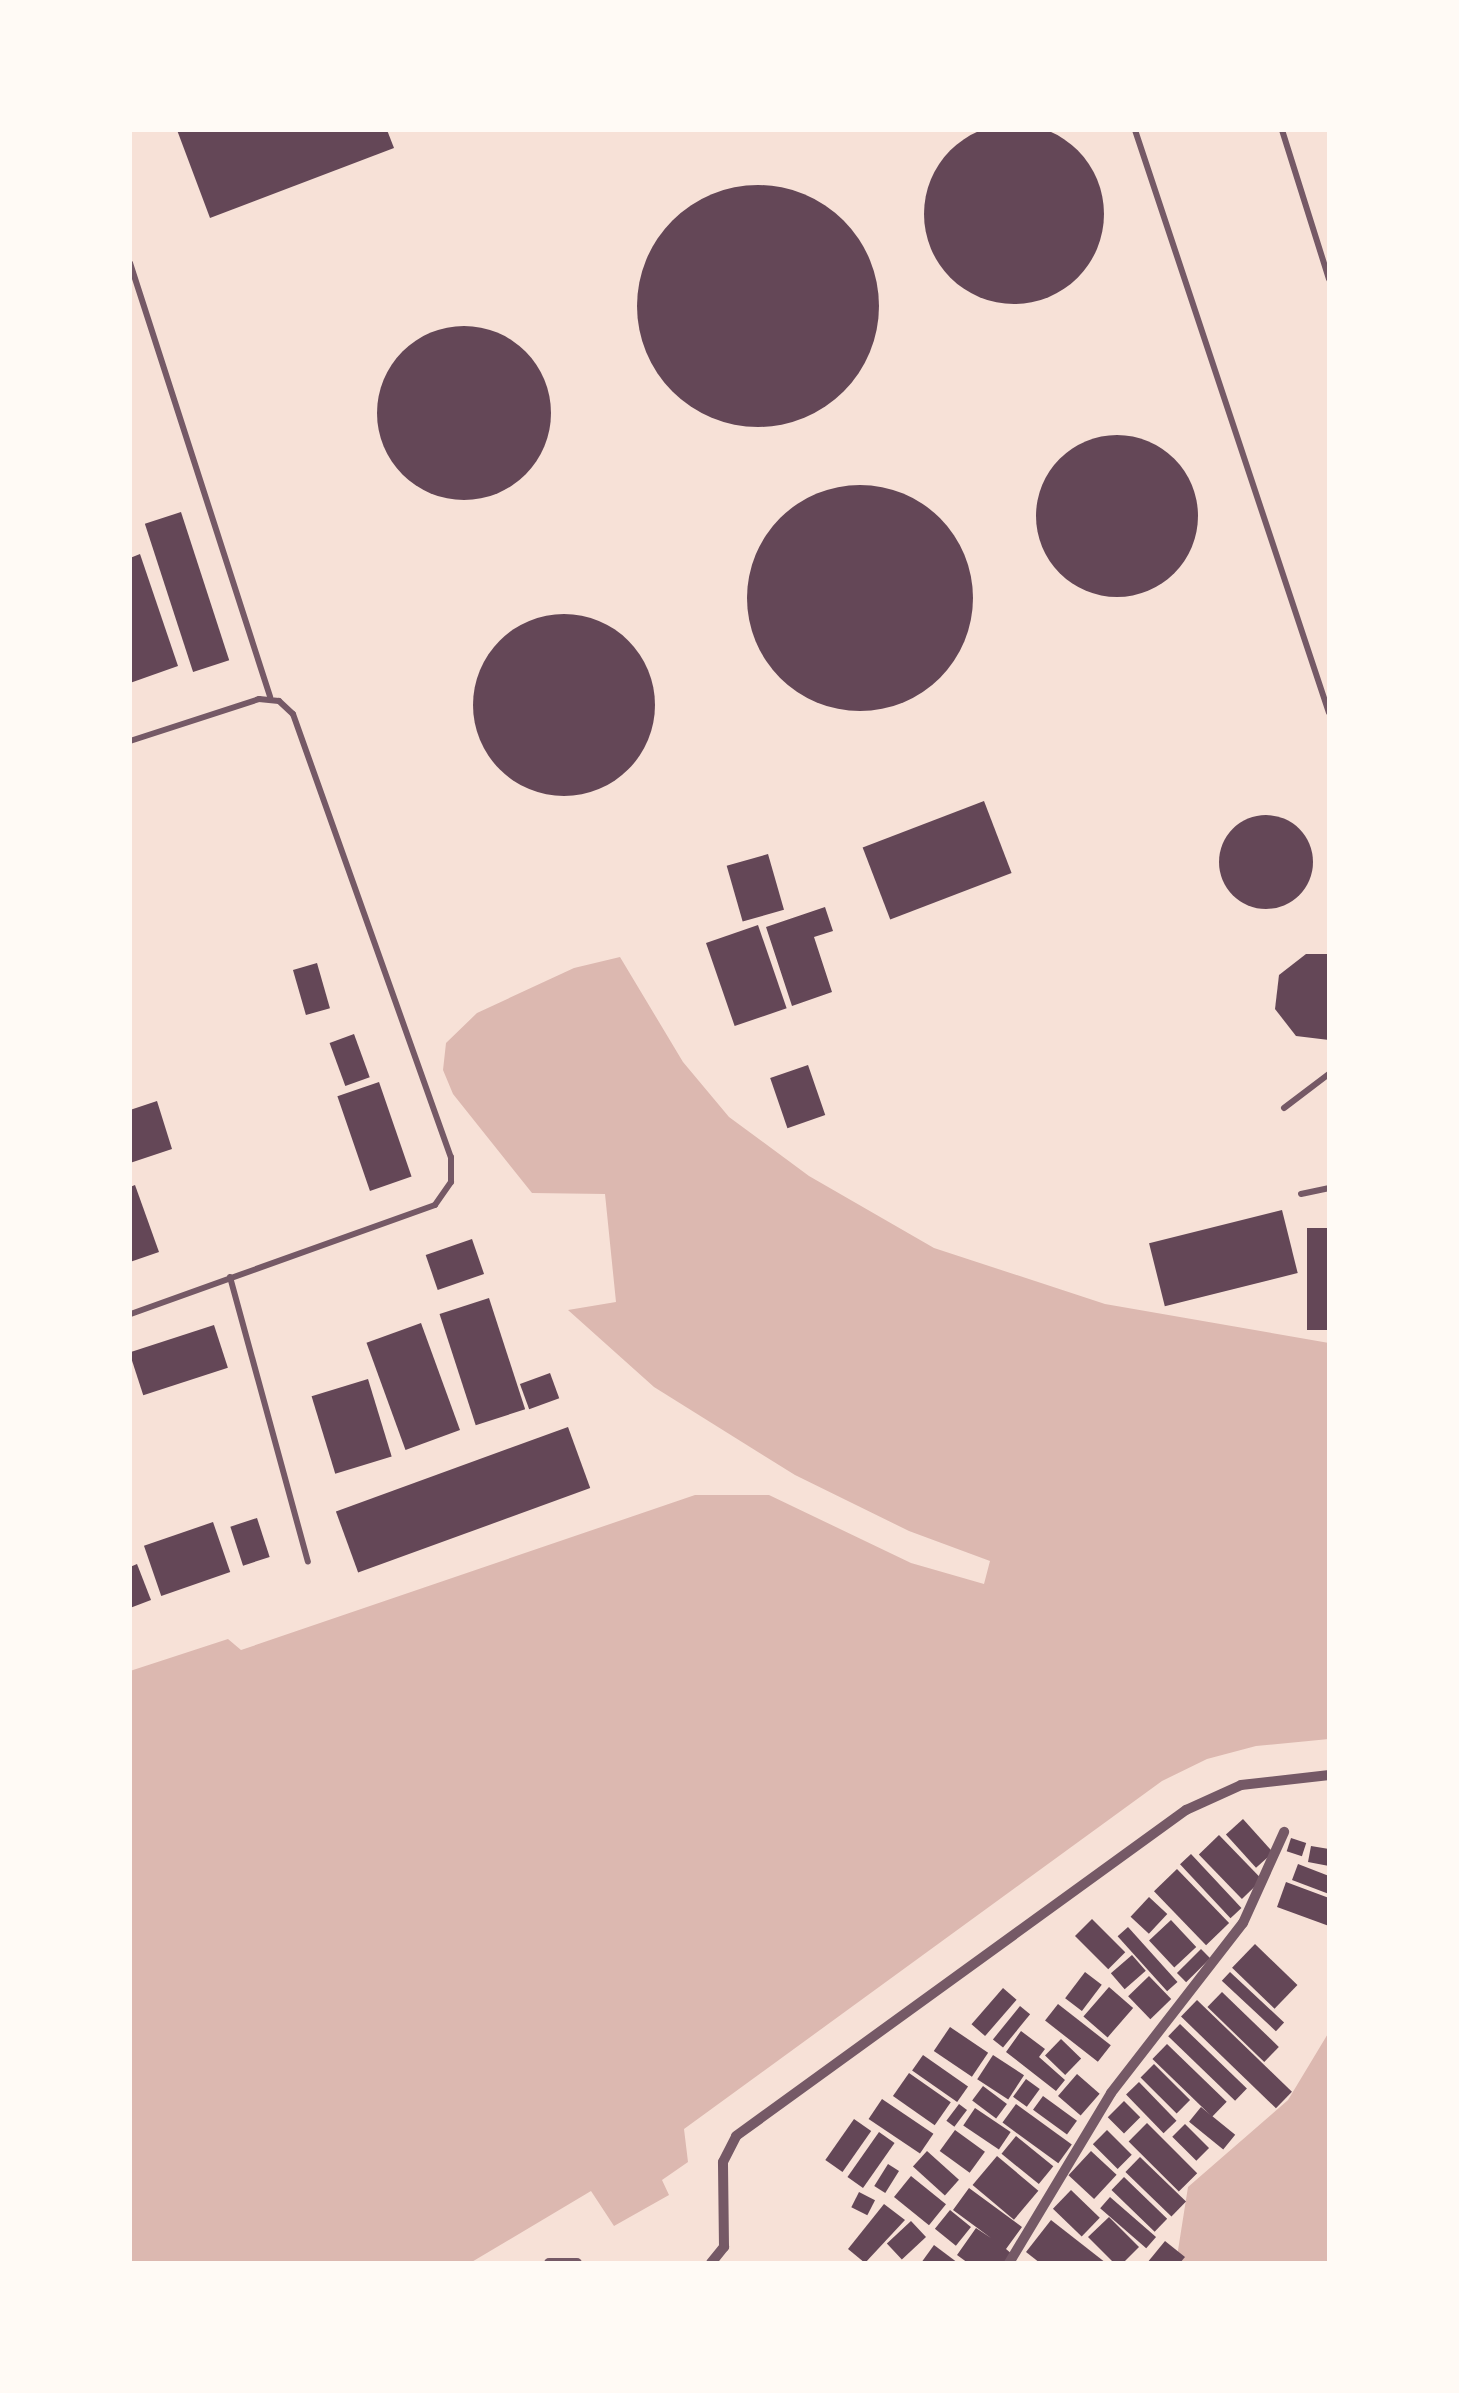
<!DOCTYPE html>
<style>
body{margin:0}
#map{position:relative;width:1459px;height:2393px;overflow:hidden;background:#f7e1d7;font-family:"Exo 2",sans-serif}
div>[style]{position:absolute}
.water>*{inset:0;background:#dcb8b0}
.building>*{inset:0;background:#644757;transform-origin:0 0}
.round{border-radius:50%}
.service>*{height:6px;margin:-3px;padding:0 3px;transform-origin:3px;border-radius:3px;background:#755966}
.minor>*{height:10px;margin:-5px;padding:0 5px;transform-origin:5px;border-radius:5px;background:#755966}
span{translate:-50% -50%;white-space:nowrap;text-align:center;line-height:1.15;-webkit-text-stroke:9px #fffaf5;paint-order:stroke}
.frame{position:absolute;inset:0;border:132px solid #fffaf5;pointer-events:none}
</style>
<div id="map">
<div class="water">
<div style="clip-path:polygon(620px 957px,683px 1062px,729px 1117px,809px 1176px,934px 1248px,1105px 1304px,1329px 1343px,1329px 1739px,1256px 1746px,1207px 1759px,1162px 1781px,684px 2129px,688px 2162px,662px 2180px,669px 2195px,614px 2226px,591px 2191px,470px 2263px,130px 2263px,130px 1671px,228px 1639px,241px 1650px,695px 1495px,769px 1495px,911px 1563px,984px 1584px,990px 1561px,909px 1531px,795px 1475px,654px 1387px,568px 1310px,616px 1302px,605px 1194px,532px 1193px,453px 1094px,443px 1070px,446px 1043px,477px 1013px,574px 968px)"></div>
<div style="clip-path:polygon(1329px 2032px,1329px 2263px,1176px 2263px,1188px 2187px,1288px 2100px)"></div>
</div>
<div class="building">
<div class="round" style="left:924px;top:124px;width:180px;height:180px"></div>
<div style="clip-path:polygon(177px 130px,387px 130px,394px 148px,210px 218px)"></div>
<div class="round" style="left:637px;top:185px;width:242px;height:242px"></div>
<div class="round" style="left:377px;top:326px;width:174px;height:174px"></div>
<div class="round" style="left:1036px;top:435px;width:162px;height:162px"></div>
<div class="round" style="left:747px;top:485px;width:226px;height:226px"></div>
<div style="left:181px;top:512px;width:156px;height:38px;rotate:72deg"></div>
<div style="clip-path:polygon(140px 554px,178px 666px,130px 683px,130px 558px)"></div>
<div class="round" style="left:473px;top:614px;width:182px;height:182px"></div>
<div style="left:984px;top:801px;width:77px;height:130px;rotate:69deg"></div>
<div class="round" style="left:1219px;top:815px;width:94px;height:94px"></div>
<div style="left:768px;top:854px;width:58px;height:43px;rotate:74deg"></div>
<div style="clip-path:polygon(825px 907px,833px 931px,814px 937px,832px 992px,792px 1006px,766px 927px)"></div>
<div style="left:758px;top:925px;width:88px;height:55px;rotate:71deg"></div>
<div style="clip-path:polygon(1306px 954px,1329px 954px,1329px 1040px,1296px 1036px,1275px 1009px,1279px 975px)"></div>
<div style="left:317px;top:963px;width:47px;height:25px;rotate:74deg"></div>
<div style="left:354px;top:1034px;width:46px;height:26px;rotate:70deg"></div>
<div style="left:808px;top:1065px;width:53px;height:40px;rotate:71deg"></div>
<div style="left:379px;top:1082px;width:100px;height:44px;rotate:71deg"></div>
<div style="clip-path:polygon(157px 1101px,172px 1149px,130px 1163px,130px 1110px)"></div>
<div style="clip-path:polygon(135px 1185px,159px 1252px,130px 1262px,130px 1187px)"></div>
<div style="left:1282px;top:1210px;width:65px;height:137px;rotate:76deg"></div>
<div style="left:1307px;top:1228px;width:22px;height:102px"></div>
<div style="left:472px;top:1239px;width:37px;height:49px;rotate:71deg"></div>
<div style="left:489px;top:1298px;width:117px;height:52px;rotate:72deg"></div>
<div style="left:421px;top:1323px;width:114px;height:58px;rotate:70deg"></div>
<div style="left:214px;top:1325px;width:45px;height:89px;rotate:72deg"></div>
<div style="left:550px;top:1373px;width:27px;height:32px;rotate:70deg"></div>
<div style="left:368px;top:1379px;width:81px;height:59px;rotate:73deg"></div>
<div style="left:568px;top:1427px;width:65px;height:247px;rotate:70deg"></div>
<div style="left:257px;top:1518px;width:41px;height:28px;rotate:72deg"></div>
<div style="left:213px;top:1522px;width:53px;height:73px;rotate:71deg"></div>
<div style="clip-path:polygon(137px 1564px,151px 1600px,130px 1608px,130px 1567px)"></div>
<div style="left:1243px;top:1819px;width:45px;height:23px;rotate:48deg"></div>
<div style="left:1219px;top:1835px;width:62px;height:28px;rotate:46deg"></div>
<div style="left:1291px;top:1838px;width:16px;height:14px;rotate:18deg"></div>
<div style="clip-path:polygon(1311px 1846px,1329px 1849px,1329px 1866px,1308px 1862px)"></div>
<div style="left:1191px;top:1854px;width:74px;height:15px;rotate:47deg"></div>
<div style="clip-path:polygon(1298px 1864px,1329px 1876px,1329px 1894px,1292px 1880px)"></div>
<div style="left:1177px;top:1869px;width:75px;height:32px;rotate:46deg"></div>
<div style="clip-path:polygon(1286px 1882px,1329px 1898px,1329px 1926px,1277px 1907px)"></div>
<div style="left:1149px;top:1897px;width:25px;height:27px;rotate:43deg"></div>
<div style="left:1092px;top:1919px;width:47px;height:24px;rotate:45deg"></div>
<div style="left:1171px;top:1920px;width:37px;height:30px;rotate:47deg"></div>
<div style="left:1128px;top:1927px;width:74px;height:14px;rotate:48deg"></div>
<div style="left:1255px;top:1944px;width:59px;height:33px;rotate:44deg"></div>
<div style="left:1201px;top:1949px;width:13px;height:34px;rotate:45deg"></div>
<div style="left:1132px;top:1955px;width:21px;height:28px;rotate:49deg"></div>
<div style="left:1085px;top:1972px;width:21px;height:33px;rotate:37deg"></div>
<div style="left:1230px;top:1972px;width:74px;height:12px;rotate:43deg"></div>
<div style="left:1149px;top:1976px;width:32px;height:29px;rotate:46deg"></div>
<div style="left:1109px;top:1987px;width:32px;height:39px;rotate:41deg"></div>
<div style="left:1003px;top:1988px;width:18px;height:48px;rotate:41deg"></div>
<div style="left:1222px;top:1992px;width:79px;height:21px;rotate:44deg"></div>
<div style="left:1197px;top:2000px;width:132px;height:23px;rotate:44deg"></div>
<div style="left:1058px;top:2004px;width:67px;height:21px;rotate:38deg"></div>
<div style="left:1020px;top:2006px;width:13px;height:43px;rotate:39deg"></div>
<div style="left:1180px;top:2024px;width:93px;height:17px;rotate:44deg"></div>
<div style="left:950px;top:2027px;width:46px;height:29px;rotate:34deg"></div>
<div style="clip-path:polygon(1021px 2031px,1045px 2049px,1039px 2057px,1065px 2080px,1056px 2091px,1006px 2052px)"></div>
<div style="left:1061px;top:2039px;width:28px;height:23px;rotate:44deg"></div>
<div style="left:1167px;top:2044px;width:83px;height:21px;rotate:44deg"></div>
<div style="left:923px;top:2055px;width:55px;height:19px;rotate:35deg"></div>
<div style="left:993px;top:2055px;width:37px;height:29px;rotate:33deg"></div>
<div style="left:1154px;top:2064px;width:51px;height:19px;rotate:45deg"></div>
<div style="left:909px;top:2073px;width:51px;height:28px;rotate:35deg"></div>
<div style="left:1077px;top:2074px;width:30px;height:29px;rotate:41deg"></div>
<div style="left:1026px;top:2079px;width:17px;height:22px;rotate:36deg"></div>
<div style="left:1139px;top:2082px;width:54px;height:18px;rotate:46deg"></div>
<div style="left:983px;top:2086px;width:30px;height:18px;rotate:37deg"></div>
<div style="left:1043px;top:2096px;width:42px;height:17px;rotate:36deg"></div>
<div style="left:882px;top:2099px;width:62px;height:24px;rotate:34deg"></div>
<div style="left:1124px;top:2101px;width:23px;height:23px;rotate:45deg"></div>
<div style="left:959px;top:2104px;width:10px;height:21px;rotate:37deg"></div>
<div style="left:1016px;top:2104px;width:69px;height:23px;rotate:36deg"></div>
<div style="left:1201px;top:2107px;width:44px;height:19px;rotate:39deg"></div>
<div style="left:975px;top:2108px;width:43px;height:21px;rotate:34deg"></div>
<div style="left:854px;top:2119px;width:21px;height:50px;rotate:35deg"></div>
<div style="left:1147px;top:2123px;width:71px;height:26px;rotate:45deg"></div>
<div style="left:1185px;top:2124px;width:34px;height:18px;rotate:45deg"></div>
<div style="left:955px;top:2130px;width:37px;height:26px;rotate:36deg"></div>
<div style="left:1107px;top:2130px;width:35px;height:20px;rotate:45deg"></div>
<div style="left:879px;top:2132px;width:19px;height:55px;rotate:35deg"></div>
<div style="left:1016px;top:2136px;width:48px;height:23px;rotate:39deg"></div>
<div style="left:927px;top:2151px;width:43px;height:21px;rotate:42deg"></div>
<div style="left:1091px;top:2151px;width:35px;height:33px;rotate:43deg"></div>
<div style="left:997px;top:2156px;width:54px;height:38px;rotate:40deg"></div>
<div style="left:1140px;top:2157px;width:64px;height:21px;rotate:44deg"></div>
<div style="left:888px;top:2164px;width:13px;height:26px;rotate:32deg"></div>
<div style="left:911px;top:2176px;width:45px;height:27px;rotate:39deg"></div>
<div style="left:1124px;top:2177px;width:60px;height:18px;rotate:44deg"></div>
<div style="clip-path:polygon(969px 2188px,1022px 2227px,1006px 2249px,1013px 2255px,1007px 2263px,968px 2263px,957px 2255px,976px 2228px,991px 2238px,953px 2210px)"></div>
<div style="left:1071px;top:2190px;width:40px;height:26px;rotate:44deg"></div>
<div style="left:859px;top:2192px;width:18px;height:17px;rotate:27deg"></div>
<div style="left:1110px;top:2197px;width:61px;height:15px;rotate:41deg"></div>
<div style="clip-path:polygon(884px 2204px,905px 2220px,865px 2263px,848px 2249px)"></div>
<div style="left:950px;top:2210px;width:27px;height:24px;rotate:39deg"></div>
<div style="clip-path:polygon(1109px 2217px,1139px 2247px,1123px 2263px,1114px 2263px,1088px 2237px)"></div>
<div style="clip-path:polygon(1051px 2220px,1106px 2263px,1040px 2263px,1026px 2252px)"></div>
<div style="left:911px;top:2221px;width:22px;height:33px;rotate:47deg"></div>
<div style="clip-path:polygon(1165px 2241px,1185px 2257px,1180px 2263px,1147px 2263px)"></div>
<div style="clip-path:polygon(934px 2245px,958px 2263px,921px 2263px)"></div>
</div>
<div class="service">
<div style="left:1135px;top:130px;width:614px;rotate:71.59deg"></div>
<div style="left:1282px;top:130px;width:156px;rotate:72.5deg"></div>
<div style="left:130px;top:263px;width:456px;rotate:72.1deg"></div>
<div style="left:130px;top:741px;width:136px;rotate:-18deg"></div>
<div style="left:259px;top:699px;width:20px;rotate:6deg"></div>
<div style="left:279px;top:701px;width:19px;rotate:43deg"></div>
<div style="left:293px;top:714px;width:470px;rotate:70.4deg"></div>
<div style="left:451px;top:1157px;width:25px;rotate:90deg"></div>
<div style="left:451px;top:1182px;width:28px;rotate:125deg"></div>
<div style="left:435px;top:1205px;width:324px;rotate:160.3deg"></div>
<div style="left:1284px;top:1108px;width:56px;rotate:-37.1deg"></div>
<div style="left:1301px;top:1194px;width:29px;rotate:-12deg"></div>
<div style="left:230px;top:1277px;width:295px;rotate:74.7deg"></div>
</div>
<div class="minor">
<div style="left:549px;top:2263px;width:28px"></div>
<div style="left:711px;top:2263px;width:21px;rotate:-51deg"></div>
<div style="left:724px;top:2247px;width:85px;rotate:-90.7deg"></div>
<div style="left:723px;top:2162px;width:29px;rotate:-63deg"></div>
<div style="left:736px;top:2136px;width:556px;rotate:-35.92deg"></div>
<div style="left:1186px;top:1810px;width:60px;rotate:-24.4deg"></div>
<div style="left:1241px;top:1785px;width:89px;rotate:-6.5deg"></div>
<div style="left:1009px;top:2263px;width:198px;rotate:-59deg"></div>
<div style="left:1111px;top:2093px;width:215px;rotate:-52.2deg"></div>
<div style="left:1243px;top:1923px;width:100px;rotate:-65.7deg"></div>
</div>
<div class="frame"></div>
</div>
